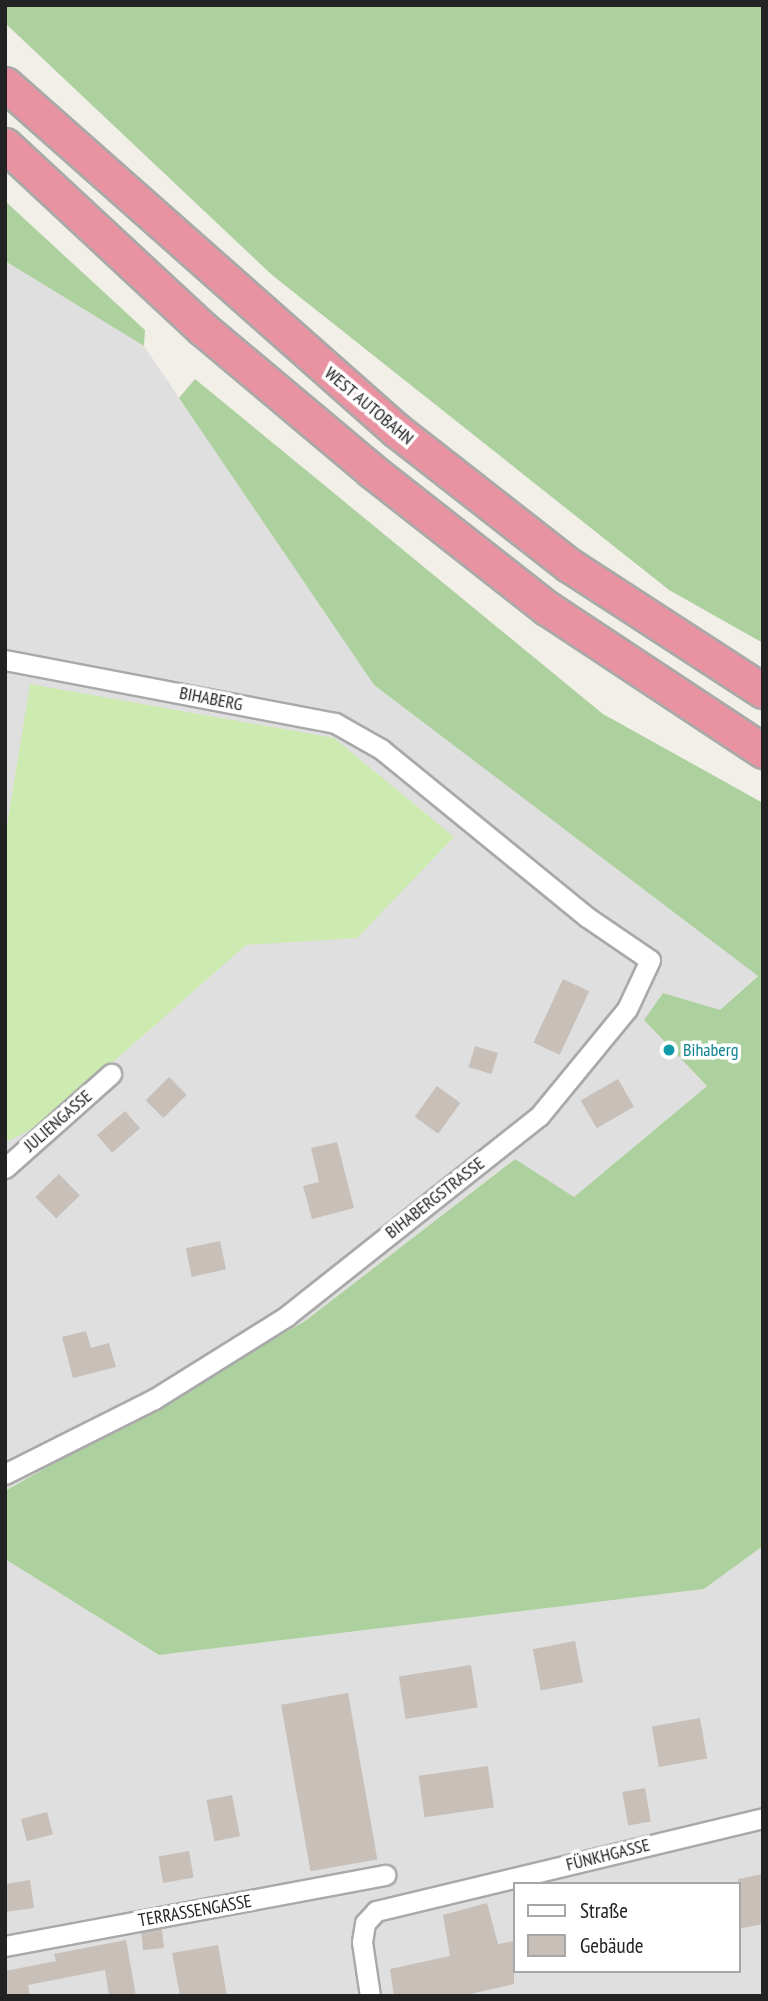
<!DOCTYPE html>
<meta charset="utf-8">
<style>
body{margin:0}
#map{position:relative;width:768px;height:2001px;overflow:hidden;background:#f2efe9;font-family:"PT Sans Narrow",sans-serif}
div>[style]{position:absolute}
.residential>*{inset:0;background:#e0dfdf}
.grass>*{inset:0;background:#cdebb0}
.forest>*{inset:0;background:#add19e}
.building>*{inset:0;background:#c7bfb8;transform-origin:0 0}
.roads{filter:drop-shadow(2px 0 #a9a9a9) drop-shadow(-2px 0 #a9a9a9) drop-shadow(0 2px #a9a9a9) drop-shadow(0 -2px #a9a9a9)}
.street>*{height:19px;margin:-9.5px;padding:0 9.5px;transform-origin:9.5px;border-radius:9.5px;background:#fff}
.highway>*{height:33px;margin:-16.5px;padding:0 16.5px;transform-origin:16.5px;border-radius:16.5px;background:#e892a2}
.dots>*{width:19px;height:19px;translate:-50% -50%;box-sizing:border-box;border:4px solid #fff;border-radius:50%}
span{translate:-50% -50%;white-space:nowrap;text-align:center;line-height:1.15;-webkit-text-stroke:7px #fff;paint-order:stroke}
.street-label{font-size:18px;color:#222}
.culture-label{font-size:18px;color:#0d838f}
.left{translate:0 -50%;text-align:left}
.frame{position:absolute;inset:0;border:7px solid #222;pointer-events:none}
.legend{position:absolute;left:513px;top:1882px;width:228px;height:91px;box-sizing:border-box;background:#fff;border:2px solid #a7a7a7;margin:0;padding:9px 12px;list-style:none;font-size:21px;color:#222}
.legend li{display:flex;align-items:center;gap:14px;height:35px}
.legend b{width:35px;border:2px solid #a7a7a7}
</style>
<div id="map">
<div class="residential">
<div style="clip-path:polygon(5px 261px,144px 346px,374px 685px,758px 975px,720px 1010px,644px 1020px,707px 1086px,573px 1198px,514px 1159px,305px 1321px,5px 1491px)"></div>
<div style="clip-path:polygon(evenodd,763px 1546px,763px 1996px,5px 1996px,5px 1559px,159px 1655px,704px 1589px,763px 1546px,514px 1884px,738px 1884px,738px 1971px,514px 1971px,514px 1884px)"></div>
</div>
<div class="grass">
<div style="clip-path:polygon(30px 684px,334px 738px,454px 837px,357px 938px,246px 945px,46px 1121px,5px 1143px,5px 838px)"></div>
</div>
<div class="forest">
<div style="clip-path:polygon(5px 5px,763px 5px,763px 643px,669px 590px,272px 275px,5px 23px)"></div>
<div style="clip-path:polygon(5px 201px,145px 330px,144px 346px,5px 261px)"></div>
<div style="clip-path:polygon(195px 379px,603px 714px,763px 803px,763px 1546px,704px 1589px,159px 1655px,5px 1559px,5px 1491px,305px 1321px,515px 1159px,574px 1197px,707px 1086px,644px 1020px,663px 993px,720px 1010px,758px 976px,374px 685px,179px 398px)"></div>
</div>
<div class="building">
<div style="left:563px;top:979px;width:29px;height:70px;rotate:25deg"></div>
<div style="left:475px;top:1046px;width:24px;height:22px;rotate:17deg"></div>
<div style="left:169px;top:1077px;width:25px;height:33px;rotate:45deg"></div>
<div style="left:618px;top:1079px;width:32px;height:43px;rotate:60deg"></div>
<div style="left:437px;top:1086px;width:29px;height:38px;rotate:36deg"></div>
<div style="left:125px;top:1111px;width:23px;height:37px;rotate:49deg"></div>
<div style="clip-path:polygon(337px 1142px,354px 1208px,312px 1219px,303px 1186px,319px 1182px,311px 1148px)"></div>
<div style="left:59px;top:1174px;width:30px;height:33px;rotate:46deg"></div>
<div style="left:220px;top:1241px;width:29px;height:35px;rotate:78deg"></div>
<div style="clip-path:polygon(86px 1331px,91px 1348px,109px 1343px,116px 1367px,73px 1378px,62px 1337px)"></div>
<div style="left:575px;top:1641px;width:42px;height:43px;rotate:79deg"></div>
<div style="left:471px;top:1665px;width:43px;height:73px;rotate:81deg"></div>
<div style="left:348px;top:1693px;width:169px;height:68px;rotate:80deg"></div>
<div style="left:700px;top:1718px;width:41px;height:49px;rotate:80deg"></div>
<div style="left:488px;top:1766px;width:42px;height:70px;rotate:82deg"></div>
<div style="left:645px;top:1788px;width:34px;height:23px;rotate:80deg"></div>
<div style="left:232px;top:1795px;width:42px;height:26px;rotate:79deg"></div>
<div style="left:47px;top:1812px;width:23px;height:27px;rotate:75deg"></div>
<div style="left:189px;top:1851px;width:27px;height:31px;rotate:80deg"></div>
<div style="clip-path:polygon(763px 1874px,763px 1924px,738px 1929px,738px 1879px)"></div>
<div style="clip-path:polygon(30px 1880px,34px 1908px,5px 1912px,5px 1884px)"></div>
<div style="clip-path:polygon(487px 1903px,498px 1944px,514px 1941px,514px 1984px,462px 1996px,394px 1996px,390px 1969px,450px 1956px,443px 1915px)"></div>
<div style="left:162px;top:1929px;width:19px;height:21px;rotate:84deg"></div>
<div style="clip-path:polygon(126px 1940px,136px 1996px,109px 1996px,105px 1970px,28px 1985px,30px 1996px,5px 1996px,5px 1971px,56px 1961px,54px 1954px)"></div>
<div style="clip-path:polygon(218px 1945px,227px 1996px,180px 1996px,172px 1953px)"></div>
</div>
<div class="roads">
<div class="street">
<div style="left:5px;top:660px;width:336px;rotate:10.8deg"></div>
<div style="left:335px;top:723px;width:53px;rotate:29.5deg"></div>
<div style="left:381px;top:749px;width:266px;rotate:39.2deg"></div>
<div style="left:587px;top:917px;width:76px;rotate:34.3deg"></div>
<div style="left:650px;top:960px;width:54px;rotate:115.1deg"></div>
<div style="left:627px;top:1009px;width:139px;rotate:129.4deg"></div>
<div style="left:539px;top:1116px;width:322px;rotate:141.6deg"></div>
<div style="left:287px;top:1316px;width:157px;rotate:148deg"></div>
<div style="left:154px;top:1399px;width:167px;rotate:153.3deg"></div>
<div style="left:5px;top:1168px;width:142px;rotate:-41.6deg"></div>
<div style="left:5px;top:1946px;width:387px;rotate:-10.6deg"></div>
<div style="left:370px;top:1996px;width:55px;rotate:-98.4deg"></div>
<div style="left:362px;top:1942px;width:19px;rotate:-81deg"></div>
<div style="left:365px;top:1923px;width:16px;rotate:-47deg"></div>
<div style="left:376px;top:1911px;width:398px;rotate:-13.5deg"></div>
</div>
<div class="highway">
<div style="left:5px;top:84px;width:522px;rotate:41.51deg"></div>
<div style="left:396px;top:430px;width:219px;rotate:38deg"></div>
<div style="left:569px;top:565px;width:231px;rotate:33deg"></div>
<div style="left:5px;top:145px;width:270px;rotate:42.9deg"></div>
<div style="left:203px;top:329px;width:221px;rotate:40deg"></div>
<div style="left:372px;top:471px;width:222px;rotate:38.1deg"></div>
<div style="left:547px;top:608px;width:259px;rotate:33.5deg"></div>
</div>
</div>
<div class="dots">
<div style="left:669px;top:1050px;background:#0f9aa8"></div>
</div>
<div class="street-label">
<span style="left:369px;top:406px;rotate:40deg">WEST AUTOBAHN</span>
<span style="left:211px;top:699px;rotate:11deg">BIHABERG</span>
<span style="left:58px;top:1121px;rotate:-41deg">JULIENGASSE</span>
<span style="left:435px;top:1198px;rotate:-38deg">BIHABERGSTRASSE</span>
<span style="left:608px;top:1855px;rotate:-14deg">FÜNKHGASSE</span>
<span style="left:195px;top:1911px;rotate:-10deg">TERRASSENGASSE</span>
</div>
<div class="culture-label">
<span class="left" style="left:683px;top:1050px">Bihaberg</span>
</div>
<div class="frame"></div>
<ul class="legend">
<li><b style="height:9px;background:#fff"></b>Straße</li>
<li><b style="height:19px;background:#c7bfb8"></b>Gebäude</li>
</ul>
</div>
